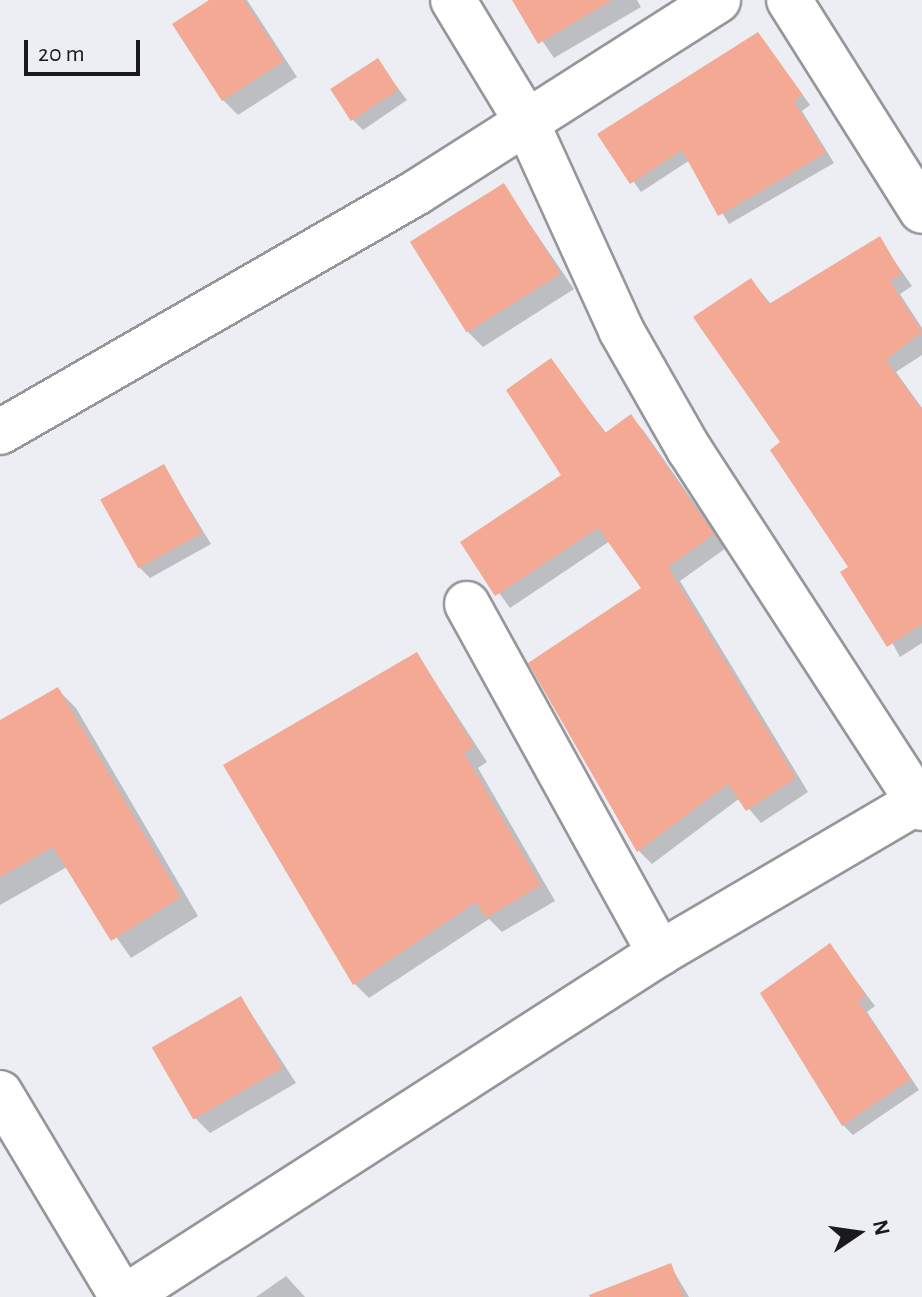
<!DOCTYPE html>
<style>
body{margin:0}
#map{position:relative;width:922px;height:1297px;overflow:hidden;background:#eceef3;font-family:"Alegreya Sans",sans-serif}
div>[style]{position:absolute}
.shadow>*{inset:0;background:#0003}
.building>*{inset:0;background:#f3a993;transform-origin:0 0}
.roads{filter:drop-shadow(2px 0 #95979c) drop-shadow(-2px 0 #95979c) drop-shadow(0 2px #95979c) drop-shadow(0 -2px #95979c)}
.minor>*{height:44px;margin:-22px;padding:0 22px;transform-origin:22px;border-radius:22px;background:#fff}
span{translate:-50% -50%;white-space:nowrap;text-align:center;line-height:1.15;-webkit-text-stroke:7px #eceef3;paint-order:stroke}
.north{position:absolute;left:818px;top:1193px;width:80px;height:80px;-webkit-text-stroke:6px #eceef3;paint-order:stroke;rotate:77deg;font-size:22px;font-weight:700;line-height:32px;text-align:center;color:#1a1a1c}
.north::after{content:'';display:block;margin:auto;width:28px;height:36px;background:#1a1a1c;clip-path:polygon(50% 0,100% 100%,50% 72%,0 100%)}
.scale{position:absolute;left:24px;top:40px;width:116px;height:36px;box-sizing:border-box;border:4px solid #1a1a1c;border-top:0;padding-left:10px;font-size:24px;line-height:28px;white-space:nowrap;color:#1a1a1c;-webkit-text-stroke:6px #eceef3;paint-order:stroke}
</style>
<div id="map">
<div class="shadow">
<div style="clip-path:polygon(212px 0,247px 0,297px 77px,238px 115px,223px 100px)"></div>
<div style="clip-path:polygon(514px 0,637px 0,641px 7px,554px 58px)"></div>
<div style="clip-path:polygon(758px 34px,810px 105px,802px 111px,834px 163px,729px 224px,690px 160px,641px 192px,599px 134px)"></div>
<div style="clip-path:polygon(377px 61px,407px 100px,363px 130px,353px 120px)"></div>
<div style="clip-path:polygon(503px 185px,574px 289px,483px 347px,468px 332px)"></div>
<div style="clip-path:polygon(879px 239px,912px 286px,900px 294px,922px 328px,922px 355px,896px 372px,922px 408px,922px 643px,900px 657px,783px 443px,751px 280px,771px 304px)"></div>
<div style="clip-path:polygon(550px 361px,607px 434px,630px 417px,643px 430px,726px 548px,680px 581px,808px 792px,761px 823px,740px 798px,652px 864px,639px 851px,644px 589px,610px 541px,510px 608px,463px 543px,564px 476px)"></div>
<div style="clip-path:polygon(164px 467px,211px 544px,150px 578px,140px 568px)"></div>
<div style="clip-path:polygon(417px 654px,487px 762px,478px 768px,555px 901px,502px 932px,489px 919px,369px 998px,354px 983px)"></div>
<div style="clip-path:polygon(58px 690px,76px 708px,198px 916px,131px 958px,67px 867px,0 905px,0 723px)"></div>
<div style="clip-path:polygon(830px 946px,875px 1006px,867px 1012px,919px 1090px,853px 1135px,843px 1125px)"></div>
<div style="clip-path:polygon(241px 998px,296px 1083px,210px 1133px,195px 1118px)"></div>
<div style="clip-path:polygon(670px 1265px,689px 1297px,631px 1297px)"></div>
<div style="clip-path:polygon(286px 1276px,305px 1297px,256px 1297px)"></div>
</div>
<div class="building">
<div style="clip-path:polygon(209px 0,244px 0,284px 61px,222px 101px,172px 24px)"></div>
<div style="clip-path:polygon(512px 0,612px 0,538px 44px)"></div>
<div style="clip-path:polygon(758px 32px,803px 95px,794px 101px,826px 153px,718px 216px,682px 150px,630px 184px,597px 134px)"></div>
<div style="left:378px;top:58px;width:38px;height:57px;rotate:57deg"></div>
<div style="left:504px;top:183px;width:107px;height:111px;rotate:58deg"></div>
<div style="clip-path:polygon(880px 236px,902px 274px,890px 281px,922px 332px,886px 360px,922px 410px,922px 624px,887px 647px,840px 572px,848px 567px,770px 450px,780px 442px,693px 317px,751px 278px,769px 304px)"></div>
<div style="clip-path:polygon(551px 358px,605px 433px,631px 414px,714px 534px,668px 567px,796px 778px,746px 811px,728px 784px,637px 852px,528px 663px,641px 588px,598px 528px,495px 596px,460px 542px,561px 475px,506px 390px)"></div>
<div style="left:164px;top:464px;width:79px;height:73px;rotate:61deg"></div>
<div style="clip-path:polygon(417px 652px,474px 747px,464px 753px,541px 885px,486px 918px,476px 902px,353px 985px,223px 765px)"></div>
<div style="clip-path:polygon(58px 687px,181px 897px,111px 941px,53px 847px,0 877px,0 720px)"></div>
<div style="clip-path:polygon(830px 943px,866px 995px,858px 1001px,911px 1079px,842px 1126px,760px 993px)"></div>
<div style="left:241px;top:996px;width:83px;height:103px;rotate:60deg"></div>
<div style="clip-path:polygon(671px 1263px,684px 1297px,590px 1297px,589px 1295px)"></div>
</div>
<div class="roads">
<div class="minor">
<div style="left:453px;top:0;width:139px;rotate:58.8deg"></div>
<div style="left:525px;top:119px;width:232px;rotate:65.5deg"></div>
<div style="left:621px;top:330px;width:137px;rotate:60.3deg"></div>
<div style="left:689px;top:449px;width:428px;rotate:57deg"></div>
<div style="left:789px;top:0;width:249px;rotate:57.8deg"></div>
<div style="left:0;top:432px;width:481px;rotate:-29.9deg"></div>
<div style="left:417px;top:192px;width:357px;rotate:-32.5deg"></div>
<div style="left:467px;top:604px;width:399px;rotate:61.1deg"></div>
<div style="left:0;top:1093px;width:238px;rotate:59.1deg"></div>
<div style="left:125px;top:1297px;width:636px;rotate:-32.74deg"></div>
<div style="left:660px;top:953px;width:304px;rotate:-30.4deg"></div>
</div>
</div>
<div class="north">N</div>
<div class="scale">20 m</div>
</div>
